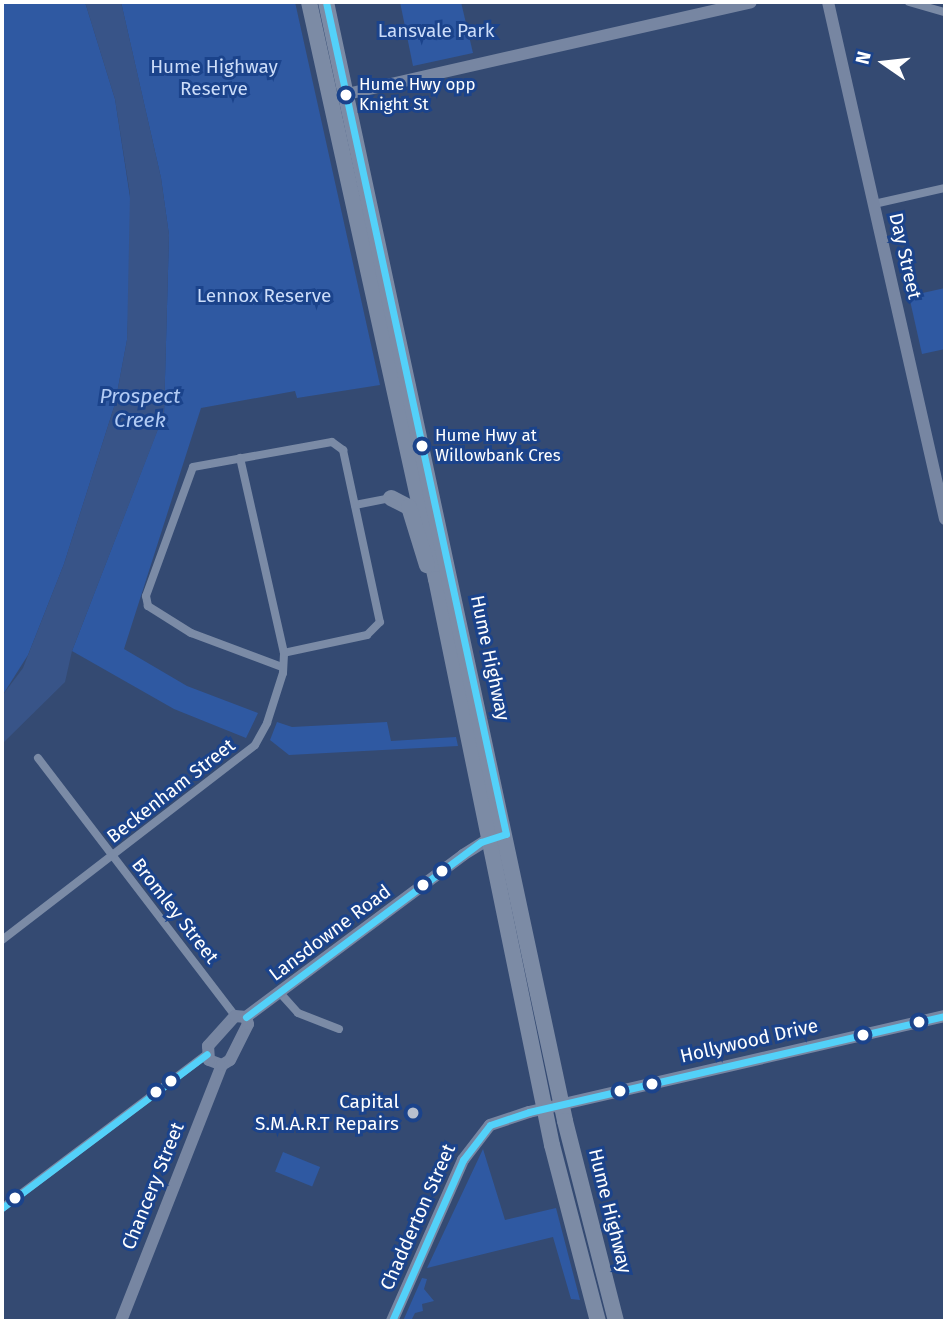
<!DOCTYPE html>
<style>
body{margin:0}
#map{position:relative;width:947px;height:1323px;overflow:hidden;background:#344a72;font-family:"Fira Sans",sans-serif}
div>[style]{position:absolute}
.green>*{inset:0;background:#2f59a2;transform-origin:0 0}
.water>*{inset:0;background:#385488}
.street>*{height:8px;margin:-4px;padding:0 4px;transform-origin:4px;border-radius:4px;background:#7b8ba6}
.secondary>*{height:12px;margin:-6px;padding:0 6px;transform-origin:6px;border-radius:6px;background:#7786a2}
.highway>*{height:16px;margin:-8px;padding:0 8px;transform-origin:8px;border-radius:8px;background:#7c8ba5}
.bus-1>*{height:7px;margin:-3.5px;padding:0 3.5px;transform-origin:3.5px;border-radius:3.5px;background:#53d1f9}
.dots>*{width:19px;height:19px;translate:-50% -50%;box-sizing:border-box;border:4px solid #1b438b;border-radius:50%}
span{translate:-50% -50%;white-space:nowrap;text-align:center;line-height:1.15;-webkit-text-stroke:6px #1b438b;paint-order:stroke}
.bus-label{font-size:17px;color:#fff}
.left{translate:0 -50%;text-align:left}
.park-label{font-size:19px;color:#ccddf9}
.street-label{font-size:19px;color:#fff}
.poi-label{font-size:19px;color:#fff}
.right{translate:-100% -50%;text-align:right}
.water-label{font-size:21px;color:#b2cbf4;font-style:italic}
.frame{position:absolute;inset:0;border:4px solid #fff;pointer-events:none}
.north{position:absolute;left:849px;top:28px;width:70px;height:70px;-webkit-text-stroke:5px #1b438b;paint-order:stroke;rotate:284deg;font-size:19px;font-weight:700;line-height:28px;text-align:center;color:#fff}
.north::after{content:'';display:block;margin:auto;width:24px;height:32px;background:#fff;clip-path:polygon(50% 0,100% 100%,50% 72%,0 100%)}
</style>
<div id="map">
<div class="green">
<div style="clip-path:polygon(2px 2px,85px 2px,115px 99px,133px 217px,127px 340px,115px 404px,64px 564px,28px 655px,2px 696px)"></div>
<div style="clip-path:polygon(121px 2px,295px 2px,380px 385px,297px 398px,295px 391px,201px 408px,124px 649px,187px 686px,258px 713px,246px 738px,174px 709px,72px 651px,164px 413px,169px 235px,161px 178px)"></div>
<div style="clip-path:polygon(400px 2px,461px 2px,473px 53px,413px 66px)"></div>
<div style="clip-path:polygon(945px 288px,945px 349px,922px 354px,909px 296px)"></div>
<div style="clip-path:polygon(277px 722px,292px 727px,387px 722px,391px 741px,456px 737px,458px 746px,289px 755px,270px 740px)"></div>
<div style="clip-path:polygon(483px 1149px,505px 1220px,556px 1208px,580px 1300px,571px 1299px,553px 1237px,427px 1268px)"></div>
<div style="left:283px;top:1152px;width:40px;height:21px;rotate:22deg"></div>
<div style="clip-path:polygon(422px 1278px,427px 1279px,424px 1289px,434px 1301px,422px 1304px,423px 1311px,415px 1313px,411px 1321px,403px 1321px)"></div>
</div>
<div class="water">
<div style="clip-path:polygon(85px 2px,121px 2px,161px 178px,169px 235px,164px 414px,72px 651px,65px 682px,2px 744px,2px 696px,23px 668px,64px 564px,115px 404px,127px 340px,130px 194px,115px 99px)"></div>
</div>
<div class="street">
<div style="left:909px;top:2px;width:37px;rotate:16deg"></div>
<div style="left:874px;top:204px;width:73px;rotate:-12.7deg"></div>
<div style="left:355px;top:505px;width:37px;rotate:-11deg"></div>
<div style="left:282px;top:667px;width:97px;rotate:-159.5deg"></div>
<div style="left:191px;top:633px;width:51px;rotate:-147.9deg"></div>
<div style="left:148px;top:606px;width:10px;rotate:-101deg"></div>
<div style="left:146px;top:596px;width:137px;rotate:-70deg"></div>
<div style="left:193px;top:467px;width:141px;rotate:-10.2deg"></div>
<div style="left:332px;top:442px;width:14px;rotate:36deg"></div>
<div style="left:343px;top:450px;width:176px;rotate:77.9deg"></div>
<div style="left:380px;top:622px;width:18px;rotate:135deg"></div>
<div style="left:367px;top:635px;width:85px;rotate:167.8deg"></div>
<div style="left:38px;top:758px;width:325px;rotate:52.6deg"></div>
<div style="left:2px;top:940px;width:319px;rotate:-37.6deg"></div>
<div style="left:255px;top:745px;width:25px;rotate:-61deg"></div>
<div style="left:267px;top:723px;width:52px;rotate:-72.3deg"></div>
<div style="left:283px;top:673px;width:20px;rotate:-87deg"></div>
<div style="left:284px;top:653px;width:200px;rotate:-102.7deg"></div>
<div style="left:281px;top:994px;width:25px;rotate:48deg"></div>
<div style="left:298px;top:1013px;width:44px;rotate:21.3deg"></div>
<div style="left:2px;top:1208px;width:256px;rotate:-36.9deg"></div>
</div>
<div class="secondary">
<div style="left:828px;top:2px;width:530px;rotate:77.25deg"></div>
<div style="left:347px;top:94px;width:414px;rotate:-12.8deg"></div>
<div style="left:246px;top:1017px;width:271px;rotate:-36.7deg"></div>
<div style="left:463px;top:855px;width:36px;rotate:-32deg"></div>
<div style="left:222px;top:1065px;width:14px;rotate:-159deg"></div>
<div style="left:209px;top:1060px;width:14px;rotate:-94deg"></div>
<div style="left:208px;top:1046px;width:40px;rotate:-48deg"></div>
<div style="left:235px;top:1016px;width:11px;rotate:5deg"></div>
<div style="left:121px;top:1321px;width:275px;rotate:-68.5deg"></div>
<div style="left:222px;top:1065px;width:9px;rotate:-32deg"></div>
<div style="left:230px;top:1060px;width:40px;rotate:-63.4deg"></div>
<div style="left:248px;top:1024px;width:7px;rotate:-106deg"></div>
<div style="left:392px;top:1321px;width:176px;rotate:-66.2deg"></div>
<div style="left:463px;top:1160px;width:44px;rotate:-52.4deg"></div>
<div style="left:490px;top:1125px;width:41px;rotate:-18.4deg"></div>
<div style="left:529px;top:1112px;width:427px;rotate:-13deg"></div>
</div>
<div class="highway">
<div style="left:309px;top:2px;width:591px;rotate:77.59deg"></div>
<div style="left:436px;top:579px;width:578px;rotate:78.42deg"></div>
<div style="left:552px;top:1145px;width:182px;rotate:75.4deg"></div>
<div style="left:326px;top:2px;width:1144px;rotate:77.94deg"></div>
<div style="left:565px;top:1121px;width:206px;rotate:75.7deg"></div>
<div style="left:391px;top:498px;width:20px;rotate:27deg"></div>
<div style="left:409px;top:507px;width:61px;rotate:72.8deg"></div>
</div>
<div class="bus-1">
<div style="left:246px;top:1017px;width:293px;rotate:-36.7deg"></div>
<div style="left:481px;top:842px;width:26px;rotate:-18deg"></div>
<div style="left:506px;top:834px;width:851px;rotate:-102.21deg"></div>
<div style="left:2px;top:1208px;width:256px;rotate:-36.9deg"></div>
<div style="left:392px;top:1321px;width:176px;rotate:-66.2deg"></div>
<div style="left:463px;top:1160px;width:44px;rotate:-52.4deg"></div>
<div style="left:490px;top:1125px;width:41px;rotate:-18.4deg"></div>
<div style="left:529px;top:1112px;width:427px;rotate:-13deg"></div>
</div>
<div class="dots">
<div style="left:346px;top:95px;background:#fff"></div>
<div style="left:422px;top:446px;background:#fff"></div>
<div style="left:442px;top:871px;background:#fff"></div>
<div style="left:423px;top:885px;background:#fff"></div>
<div style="left:919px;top:1022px;background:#fff"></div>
<div style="left:863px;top:1035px;background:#fff"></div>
<div style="left:171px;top:1081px;background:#fff"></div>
<div style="left:652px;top:1084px;background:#fff"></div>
<div style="left:620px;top:1091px;background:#fff"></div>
<div style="left:156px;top:1092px;background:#fff"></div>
<div style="left:413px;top:1113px;background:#b8c0ce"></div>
<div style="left:15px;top:1198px;background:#fff"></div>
</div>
<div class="bus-label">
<span class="left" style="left:359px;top:95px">Hume Hwy opp<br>Knight St</span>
<span class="left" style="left:435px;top:446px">Hume Hwy at<br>Willowbank Cres</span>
</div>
<div class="park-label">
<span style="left:436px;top:31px">Lansvale Park</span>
<span style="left:214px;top:78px">Hume Highway<br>Reserve</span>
<span style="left:264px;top:296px">Lennox Reserve</span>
</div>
<div class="street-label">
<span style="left:905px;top:256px;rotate:77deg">Day Street</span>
<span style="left:490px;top:658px;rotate:78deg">Hume Highway</span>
<span style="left:171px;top:791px;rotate:-38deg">Beckenham Street</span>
<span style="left:175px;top:911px;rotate:52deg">Bromley Street</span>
<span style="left:330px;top:933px;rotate:-37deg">Lansdowne Road</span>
<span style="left:749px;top:1041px;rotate:-13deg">Hollywood Drive</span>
<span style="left:153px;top:1186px;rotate:-68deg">Chancery Street</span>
<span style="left:610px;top:1211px;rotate:76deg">Hume Highway</span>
<span style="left:418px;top:1217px;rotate:-66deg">Chadderton Street</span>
</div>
<div class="poi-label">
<span class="right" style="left:399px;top:1113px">Capital<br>S.M.A.R.T Repairs</span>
</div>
<div class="water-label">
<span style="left:140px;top:408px">Prospect<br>Creek</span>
</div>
<div class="frame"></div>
<div class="north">N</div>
</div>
